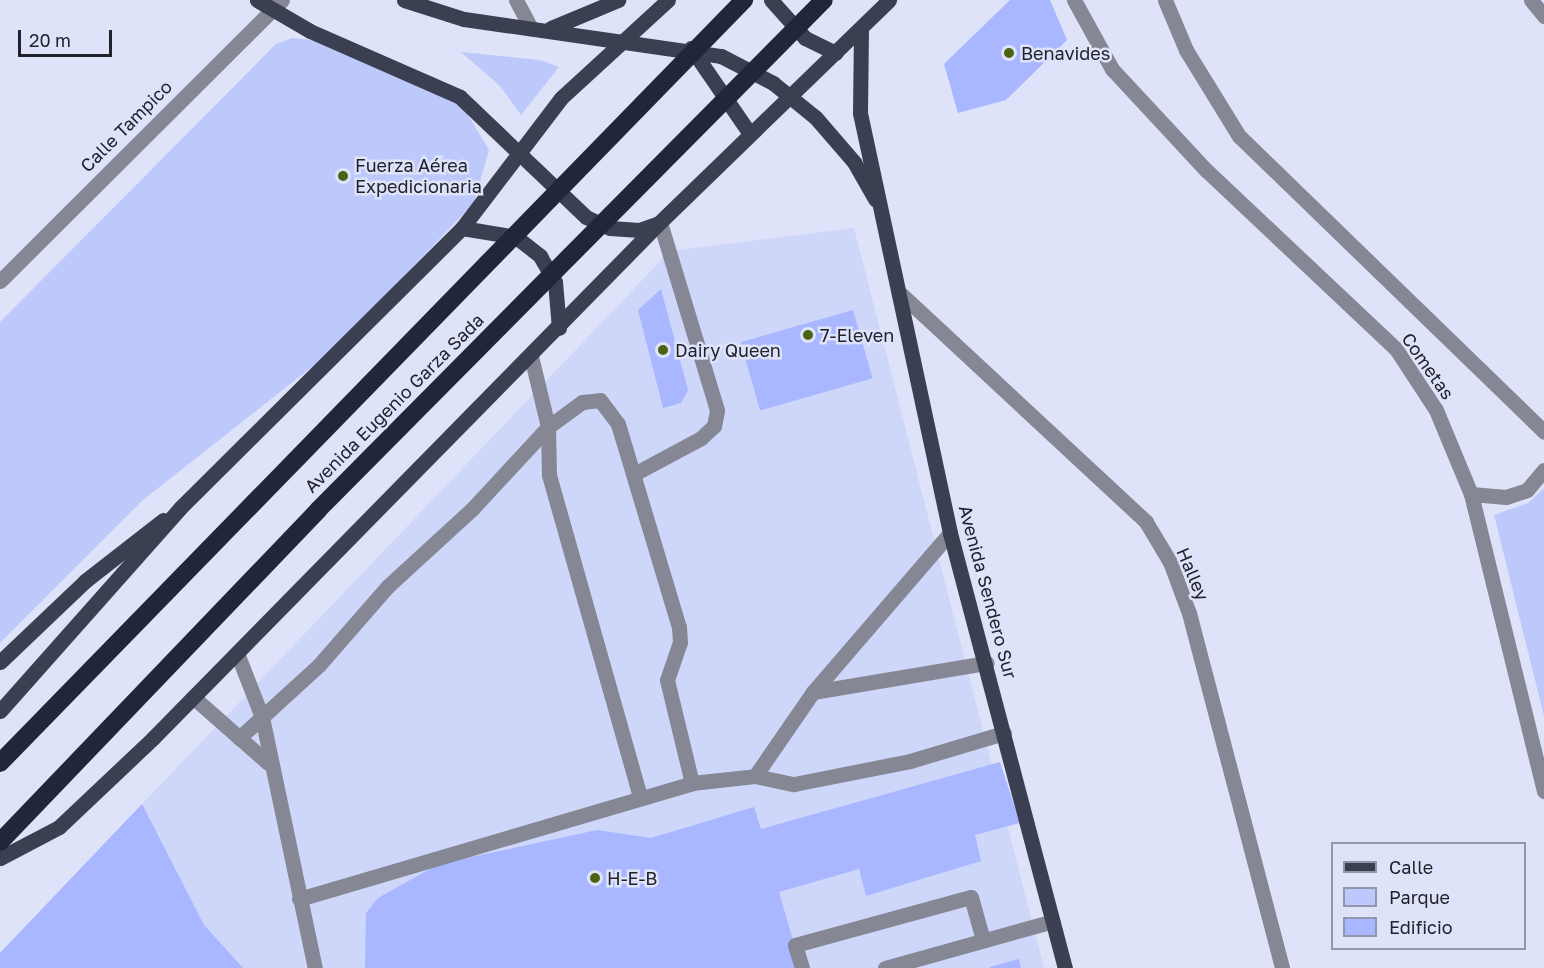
<!DOCTYPE html>
<meta charset="utf-8">
<style>
body{margin:0}
#map{position:relative;width:1544px;height:968px;overflow:hidden;background:#dee3fa;font-family:"Golos Text",sans-serif}
div>[style]{position:absolute}
.built>*{inset:0;background:#ced6fa}
.green>*{inset:0;background:#bec9fb}
.building>*{inset:0;background:#a8b7ff;transform-origin:0 0}
.minor>*{height:15px;margin:-7.5px;padding:0 7.5px;transform-origin:7.5px;border-radius:7.5px;background:#858894}
.major>*{height:15px;margin:-7.5px;padding:0 7.5px;transform-origin:7.5px;border-radius:7.5px;background:#3a3f52}
.highway>*{height:18px;margin:-9px;padding:0 9px;transform-origin:9px;border-radius:9px;background:#21263b}
.dots>*{width:16px;height:16px;translate:-50% -50%;box-sizing:border-box;border:3px solid #dee3fa;border-radius:50%}
span{translate:-50% -50%;white-space:nowrap;text-align:center;line-height:1.15;-webkit-text-stroke:5px #dee3fa;paint-order:stroke}
.poi-label{font-size:18px;color:#20222c}
.left{translate:0 -50%;text-align:left}
.street-label{font-size:18px;color:#20222c}
.legend{position:absolute;left:1331px;top:842px;width:195px;height:108px;box-sizing:border-box;background:#dee3fa;border:2px solid #9296a8;margin:0;padding:8px 10px;list-style:none;font-size:18px;color:#20222c}
.legend li{display:flex;align-items:center;gap:12px;height:30px}
.legend b{width:30px;border:2px solid #9296a8}
.scale{position:absolute;left:18px;top:30px;width:94px;height:27px;box-sizing:border-box;border:3px solid #20222c;border-top:0;padding-left:8px;font-size:18px;line-height:21px;white-space:nowrap;color:#20222c;-webkit-text-stroke:4px #dee3fa;paint-order:stroke}
</style>
<div id="map">
<div class="built">
<div style="clip-path:polygon(854px 228px,1044px 968px,0 968px,0 953px,670px 251px)"></div>
</div>
<div class="green">
<div style="clip-path:polygon(292px 38px,312px 40px,462px 105px,489px 150px,474px 203px,332px 351px,143px 500px,0 643px,0 322px,276px 44px)"></div>
<div style="clip-path:polygon(461px 52px,540px 60px,559px 67px,521px 115px,500px 86px)"></div>
<div style="clip-path:polygon(1544px 488px,1544px 716px,1494px 515px,1528px 503px)"></div>
</div>
<div class="building">
<div style="clip-path:polygon(1010px 0,1050px 0,1067px 40px,1006px 100px,958px 113px,944px 64px)"></div>
<div style="clip-path:polygon(661px 289px,688px 390px,681px 403px,663px 408px,638px 310px)"></div>
<div style="left:853px;top:310px;width:71px;height:117px;rotate:74deg"></div>
<div style="clip-path:polygon(1000px 762px,1020px 823px,975px 835px,981px 861px,866px 896px,859px 869px,779px 892px,801px 968px,365px 968px,366px 913px,378px 898px,439px 864px,597px 830px,651px 838px,754px 807px,761px 829px)"></div>
<div style="clip-path:polygon(142px 804px,204px 925px,243px 968px,0 968px,0 953px)"></div>
<div style="clip-path:polygon(1019px 959px,1021px 968px,990px 968px,990px 967px)"></div>
</div>
<div class="minor">
<div style="left:516px;top:0;width:32px;rotate:62deg"></div>
<div style="left:1074px;top:0;width:79px;rotate:61.2deg"></div>
<div style="left:1112px;top:69px;width:138px;rotate:47.1deg"></div>
<div style="left:1206px;top:170px;width:261px;rotate:43.3deg"></div>
<div style="left:1396px;top:349px;width:73px;rotate:56.7deg"></div>
<div style="left:1436px;top:410px;width:91px;rotate:67.4deg"></div>
<div style="left:1471px;top:494px;width:306px;rotate:76.2deg"></div>
<div style="left:1165px;top:0;width:54px;rotate:67.2deg"></div>
<div style="left:1186px;top:50px;width:101px;rotate:58.4deg"></div>
<div style="left:1239px;top:136px;width:425px;rotate:44.1deg"></div>
<div style="left:1531px;top:0;width:21px;rotate:51deg"></div>
<div style="left:0;top:281px;width:398px;rotate:-44.9deg"></div>
<div style="left:901px;top:294px;width:335px;rotate:42.9deg"></div>
<div style="left:1146px;top:522px;width:47px;rotate:59deg"></div>
<div style="left:1170px;top:562px;width:54px;rotate:69.6deg"></div>
<div style="left:1189px;top:613px;width:367px;rotate:75.3deg"></div>
<div style="left:531px;top:356px;width:73px;rotate:76.5deg"></div>
<div style="left:548px;top:427px;width:48px;rotate:88.8deg"></div>
<div style="left:549px;top:475px;width:335px;rotate:74.2deg"></div>
<div style="left:634px;top:474px;width:76px;rotate:-28.2deg"></div>
<div style="left:701px;top:438px;width:18px;rotate:-43deg"></div>
<div style="left:714px;top:426px;width:16px;rotate:-79deg"></div>
<div style="left:717px;top:410px;width:196px;rotate:-106.9deg"></div>
<div style="left:1471px;top:494px;width:35px;rotate:5deg"></div>
<div style="left:1506px;top:497px;width:22px;rotate:-18deg"></div>
<div style="left:1527px;top:490px;width:26px;rotate:-50deg"></div>
<div style="left:237px;top:653px;width:69px;rotate:68.7deg"></div>
<div style="left:262px;top:717px;width:257px;rotate:78.1deg"></div>
<div style="left:813px;top:692px;width:176px;rotate:-9.5deg"></div>
<div style="left:193px;top:697px;width:100px;rotate:41.3deg"></div>
<div style="left:239px;top:738px;width:108px;rotate:-42.4deg"></div>
<div style="left:319px;top:665px;width:105px;rotate:-48.9deg"></div>
<div style="left:388px;top:586px;width:114px;rotate:-42.5deg"></div>
<div style="left:472px;top:509px;width:112px;rotate:-47.2deg"></div>
<div style="left:548px;top:427px;width:42px;rotate:-36.3deg"></div>
<div style="left:582px;top:402px;width:18px;rotate:-6deg"></div>
<div style="left:600px;top:400px;width:30px;rotate:53deg"></div>
<div style="left:618px;top:424px;width:212px;rotate:73.3deg"></div>
<div style="left:679px;top:627px;width:15px;rotate:86deg"></div>
<div style="left:680px;top:642px;width:40px;rotate:108.9deg"></div>
<div style="left:667px;top:680px;width:106px;rotate:76.4deg"></div>
<div style="left:755px;top:776px;width:102px;rotate:-55.4deg"></div>
<div style="left:813px;top:692px;width:210px;rotate:-49.3deg"></div>
<div style="left:299px;top:899px;width:410px;rotate:-16.4deg"></div>
<div style="left:692px;top:783px;width:63px;rotate:-6.3deg"></div>
<div style="left:755px;top:776px;width:40px;rotate:12deg"></div>
<div style="left:794px;top:784px;width:118px;rotate:-11.2deg"></div>
<div style="left:910px;top:761px;width:98px;rotate:-16.6deg"></div>
<div style="left:802px;top:968px;width:24px;rotate:-107deg"></div>
<div style="left:795px;top:945px;width:182px;rotate:-15.3deg"></div>
<div style="left:971px;top:897px;width:45px;rotate:74.4deg"></div>
<div style="left:885px;top:968px;width:174px;rotate:-15.6deg"></div>
</div>
<div class="major">
<div style="left:257px;top:0;width:61px;rotate:30.3deg"></div>
<div style="left:310px;top:31px;width:164px;rotate:23.7deg"></div>
<div style="left:460px;top:97px;width:174px;rotate:43.6deg"></div>
<div style="left:586px;top:217px;width:26px;rotate:25deg"></div>
<div style="left:610px;top:228px;width:29px;rotate:4deg"></div>
<div style="left:639px;top:230px;width:18px;rotate:-19deg"></div>
<div style="left:404px;top:0;width:63px;rotate:17.6deg"></div>
<div style="left:464px;top:19px;width:260px;rotate:8.2deg"></div>
<div style="left:721px;top:56px;width:59px;rotate:27.4deg"></div>
<div style="left:773px;top:83px;width:55px;rotate:39.1deg"></div>
<div style="left:816px;top:118px;width:58px;rotate:49.2deg"></div>
<div style="left:854px;top:162px;width:43px;rotate:60.4deg"></div>
<div style="left:771px;top:0;width:51px;rotate:48.2deg"></div>
<div style="left:805px;top:38px;width:34px;rotate:26deg"></div>
<div style="left:551px;top:28px;width:73px;rotate:-22.7deg"></div>
<div style="left:861px;top:30px;width:83px;rotate:90.7deg"></div>
<div style="left:860px;top:113px;width:430px;rotate:77.9deg"></div>
<div style="left:950px;top:533px;width:450px;rotate:75.2deg"></div>
<div style="left:691px;top:48px;width:104px;rotate:55.5deg"></div>
<div style="left:462px;top:228px;width:55px;rotate:9.5deg"></div>
<div style="left:516px;top:237px;width:31px;rotate:38deg"></div>
<div style="left:540px;top:256px;width:30px;rotate:60deg"></div>
<div style="left:555px;top:282px;width:46px;rotate:85deg"></div>
<div style="left:0;top:662px;width:117px;rotate:-43.6deg"></div>
<div style="left:85px;top:581px;width:99px;rotate:-38deg"></div>
<div style="left:0;top:711px;width:271px;rotate:-48.4deg"></div>
<div style="left:180px;top:508px;width:397px;rotate:-44.8deg"></div>
<div style="left:462px;top:228px;width:163px;rotate:-52.7deg"></div>
<div style="left:561px;top:98px;width:145px;rotate:-42.5deg"></div>
<div style="left:0;top:858px;width:67px;rotate:-27.7deg"></div>
<div style="left:59px;top:827px;width:129px;rotate:-43.4deg"></div>
<div style="left:153px;top:738px;width:723px;rotate:-45.5deg"></div>
<div style="left:660px;top:222px;width:319px;rotate:-44.1deg"></div>
</div>
<div class="highway">
<div style="left:0;top:763px;width:1066px;rotate:-45.72deg"></div>
<div style="left:0;top:842px;width:460px;rotate:-46.2deg"></div>
<div style="left:318px;top:510px;width:718px;rotate:-45.23deg"></div>
</div>
<div class="dots">
<div style="left:1009px;top:53px;background:#4c6412"></div>
<div style="left:343px;top:176px;background:#4c6412"></div>
<div style="left:808px;top:335px;background:#4c6412"></div>
<div style="left:663px;top:350px;background:#4c6412"></div>
<div style="left:595px;top:878px;background:#4c6412"></div>
</div>
<div class="poi-label">
<span class="left" style="left:1021px;top:53px">Benavides</span>
<span class="left" style="left:355px;top:176px">Fuerza Aérea<br>Expedicionaria</span>
<span class="left" style="left:820px;top:335px">7-Eleven</span>
<span class="left" style="left:675px;top:350px">Dairy Queen</span>
<span class="left" style="left:607px;top:878px">H-E-B</span>
</div>
<div class="street-label">
<span style="left:126px;top:126px;rotate:-45deg">Calle Tampico</span>
<span style="left:1428px;top:366px;rotate:55deg">Cometas</span>
<span style="left:394px;top:403px;rotate:-45deg">Avenida Eugenio Garza Sada</span>
<span style="left:1193px;top:574px;rotate:67deg">Halley</span>
<span style="left:988px;top:592px;rotate:75deg">Avenida Sendero Sur</span>
</div>
<ul class="legend">
<li><b style="height:8px;background:#3a3f52"></b>Calle</li>
<li><b style="height:16px;background:#bec9fb"></b>Parque</li>
<li><b style="height:16px;background:#a8b7ff"></b>Edificio</li>
</ul>
<div class="scale">20 m</div>
</div>
